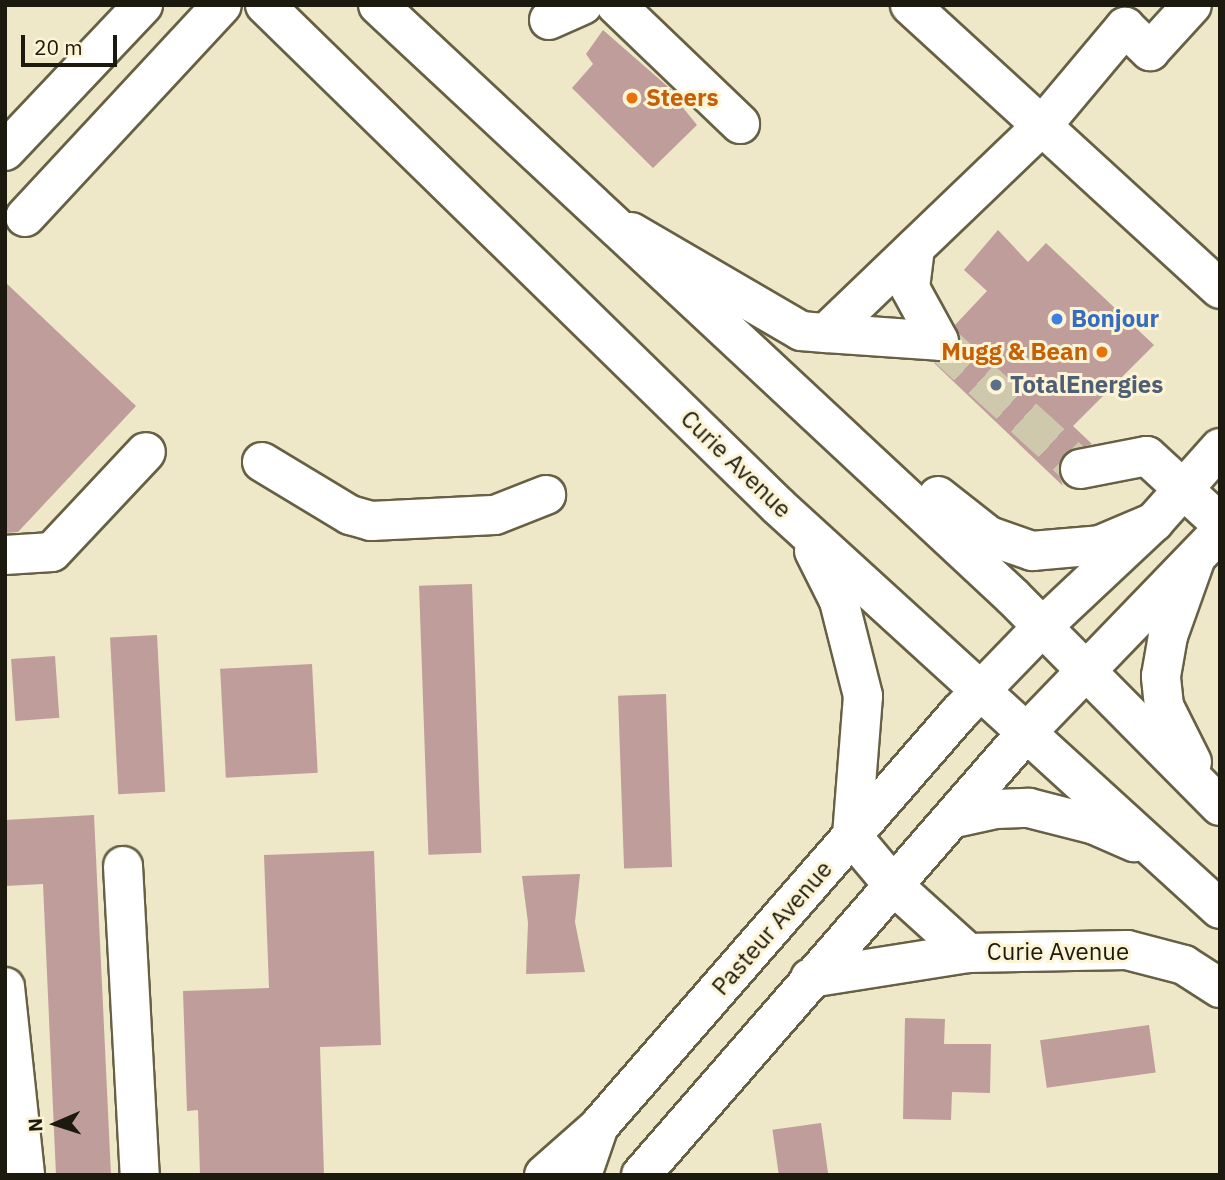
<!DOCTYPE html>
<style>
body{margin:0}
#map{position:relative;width:1225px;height:1180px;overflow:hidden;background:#eee7c8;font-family:"IBM Plex Sans",sans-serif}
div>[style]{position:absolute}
.building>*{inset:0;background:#bf9d9b;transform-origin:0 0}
.minor-tunnel>*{height:38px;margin-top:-19px;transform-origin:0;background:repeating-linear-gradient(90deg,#cec8ac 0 38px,transparent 0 57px)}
.roads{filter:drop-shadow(2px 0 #666045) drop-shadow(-2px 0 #666045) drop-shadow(0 2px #666045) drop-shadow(0 -2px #666045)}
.minor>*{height:38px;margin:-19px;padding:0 19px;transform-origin:19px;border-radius:19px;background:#fff}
.major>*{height:38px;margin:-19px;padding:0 19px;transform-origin:19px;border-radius:19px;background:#fff}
.dots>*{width:19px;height:19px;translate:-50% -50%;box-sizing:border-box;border:4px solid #fcf4d5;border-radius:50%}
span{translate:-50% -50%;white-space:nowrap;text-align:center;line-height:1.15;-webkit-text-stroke:6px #fcf4d5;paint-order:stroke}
.food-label{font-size:24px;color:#c56008;font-weight:700}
.left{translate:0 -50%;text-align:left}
.right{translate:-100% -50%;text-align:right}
.shop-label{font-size:24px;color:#366cbe;font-weight:700}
.service-label{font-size:24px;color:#4e5e75;font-weight:700}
.street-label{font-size:24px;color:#1c190e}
.frame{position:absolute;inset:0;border:7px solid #1c190e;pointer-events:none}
.north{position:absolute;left:21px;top:1089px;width:70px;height:70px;-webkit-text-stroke:5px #fcf4d5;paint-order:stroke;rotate:267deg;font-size:19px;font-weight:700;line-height:28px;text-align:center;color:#1c190e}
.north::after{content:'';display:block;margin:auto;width:24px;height:32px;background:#1c190e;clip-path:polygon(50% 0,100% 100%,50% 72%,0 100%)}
.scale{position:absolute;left:21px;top:35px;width:96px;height:32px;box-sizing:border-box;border:4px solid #1c190e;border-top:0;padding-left:9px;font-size:21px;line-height:24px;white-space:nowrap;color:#1c190e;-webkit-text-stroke:5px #fcf4d5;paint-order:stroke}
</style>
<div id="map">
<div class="building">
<div style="clip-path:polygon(603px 30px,682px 99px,680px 104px,697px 125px,653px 168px,572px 88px,593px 64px,586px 54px)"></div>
<div style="clip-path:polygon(998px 230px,1028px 262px,1046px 243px,1154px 345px,1073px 426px,1092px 444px,1065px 453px,1058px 472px,1063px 486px,934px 363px,957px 354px,961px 341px,955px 325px,987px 291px,964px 270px)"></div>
<div style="clip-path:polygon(5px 282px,136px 406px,18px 532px,5px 533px)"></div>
<div style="left:472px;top:584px;width:269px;height:53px;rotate:88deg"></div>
<div style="left:157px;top:635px;width:157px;height:47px;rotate:87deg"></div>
<div style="left:55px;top:656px;width:62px;height:44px;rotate:86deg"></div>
<div style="left:312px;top:664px;width:109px;height:92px;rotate:87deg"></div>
<div style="left:666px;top:694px;width:173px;height:48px;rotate:88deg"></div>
<div style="clip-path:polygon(94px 815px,111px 1175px,56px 1175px,43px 884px,5px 886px,5px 820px)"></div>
<div style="clip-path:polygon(374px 851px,381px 1045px,320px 1047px,324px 1175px,200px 1175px,198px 1110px,187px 1111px,183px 991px,269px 988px,264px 855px)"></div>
<div style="clip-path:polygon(580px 874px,575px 922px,585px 972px,526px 974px,528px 923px,522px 876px)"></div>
<div style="clip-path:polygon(905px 1018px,945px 1019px,944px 1044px,991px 1044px,990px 1093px,952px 1092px,951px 1120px,903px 1119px)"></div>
<div style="left:1149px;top:1025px;width:48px;height:110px;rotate:82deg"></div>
<div style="left:821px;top:1123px;width:52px;height:49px;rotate:82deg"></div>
</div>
<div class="minor-tunnel">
<div style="left:939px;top:341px;width:190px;rotate:42.2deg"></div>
</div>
<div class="roads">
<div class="minor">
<div style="left:616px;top:5px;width:172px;rotate:43.8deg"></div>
<div style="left:910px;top:5px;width:420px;rotate:42.5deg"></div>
<div style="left:549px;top:20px;width:37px;rotate:-24deg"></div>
<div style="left:5px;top:151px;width:201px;rotate:-46.6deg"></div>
<div style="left:25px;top:217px;width:289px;rotate:-47.1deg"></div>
<div style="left:631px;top:232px;width:197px;rotate:30.2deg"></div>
<div style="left:801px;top:331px;width:25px;rotate:5deg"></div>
<div style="left:826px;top:333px;width:298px;rotate:-43.8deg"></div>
<div style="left:1041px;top:127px;width:131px;rotate:-50deg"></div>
<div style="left:1125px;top:27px;width:35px;rotate:44deg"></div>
<div style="left:1150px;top:51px;width:62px;rotate:-47.6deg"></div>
<div style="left:915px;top:248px;width:40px;rotate:97.1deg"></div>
<div style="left:910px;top:288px;width:60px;rotate:61.3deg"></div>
<div style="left:826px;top:333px;width:113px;rotate:4deg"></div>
<div style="left:262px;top:462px;width:103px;rotate:31.1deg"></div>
<div style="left:350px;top:515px;width:22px;rotate:16deg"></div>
<div style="left:371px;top:521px;width:124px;rotate:-2.8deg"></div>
<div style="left:495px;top:515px;width:55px;rotate:-21.4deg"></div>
<div style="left:1080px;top:469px;width:68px;rotate:-11deg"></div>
<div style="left:1147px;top:456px;width:99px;rotate:42.5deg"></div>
<div style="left:5px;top:555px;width:47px;rotate:-3.7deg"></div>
<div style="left:52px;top:552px;width:137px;rotate:-46.8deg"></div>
<div style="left:852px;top:836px;width:65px;rotate:50deg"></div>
<div style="left:894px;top:886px;width:100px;rotate:42.2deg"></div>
<div style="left:123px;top:866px;width:309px;rotate:86.9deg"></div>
<div style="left:810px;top:978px;width:160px;rotate:-9deg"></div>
<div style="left:968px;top:953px;width:159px;rotate:-1.1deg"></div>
<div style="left:1127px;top:950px;width:59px;rotate:14.7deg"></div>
<div style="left:1184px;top:965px;width:43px;rotate:32.6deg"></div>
<div style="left:5px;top:987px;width:189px;rotate:83.9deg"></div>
<div style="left:544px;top:1175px;width:68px;rotate:-41.4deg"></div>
<div style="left:582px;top:1175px;width:52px;rotate:-70.9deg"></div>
<div style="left:599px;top:1126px;width:548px;rotate:-48.92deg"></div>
<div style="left:959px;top:713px;width:118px;rotate:-46deg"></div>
<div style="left:1041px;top:628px;width:155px;rotate:-43.2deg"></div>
<div style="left:1154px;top:522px;width:99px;rotate:-48.3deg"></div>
<div style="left:641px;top:1175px;width:586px;rotate:-48.94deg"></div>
<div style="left:1026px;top:733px;width:279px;rotate:-46deg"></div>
</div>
<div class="major">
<div style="left:265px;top:5px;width:717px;rotate:44.32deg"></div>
<div style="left:778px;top:506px;width:598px;rotate:42.36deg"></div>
<div style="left:378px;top:5px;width:868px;rotate:42.99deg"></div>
<div style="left:1013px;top:597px;width:294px;rotate:45.3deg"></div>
<div style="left:938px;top:496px;width:65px;rotate:38.1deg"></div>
<div style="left:989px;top:536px;width:46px;rotate:19.2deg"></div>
<div style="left:1032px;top:551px;width:68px;rotate:-5deg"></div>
<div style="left:1100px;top:545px;width:59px;rotate:-23.1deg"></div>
<div style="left:814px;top:551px;width:56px;rotate:63.4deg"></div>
<div style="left:839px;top:601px;width:98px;rotate:75.8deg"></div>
<div style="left:863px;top:696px;width:140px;rotate:94.5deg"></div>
<div style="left:1192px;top:762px;width:63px;rotate:-116.6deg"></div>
<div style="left:1164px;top:706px;width:30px;rotate:-96deg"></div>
<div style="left:1161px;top:676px;width:41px;rotate:-80.1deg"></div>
<div style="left:1168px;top:636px;width:81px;rotate:-70.4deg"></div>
<div style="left:955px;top:818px;width:42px;rotate:-12.4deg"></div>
<div style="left:996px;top:809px;width:33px;rotate:-2deg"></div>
<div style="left:1029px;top:808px;width:68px;rotate:14.4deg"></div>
<div style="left:1095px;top:825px;width:43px;rotate:23.6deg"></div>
</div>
</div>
<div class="dots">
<div style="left:632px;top:98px;background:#e8710a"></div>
<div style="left:1057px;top:319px;background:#3f7fe0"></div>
<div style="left:1102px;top:352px;background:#e8710a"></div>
<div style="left:996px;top:385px;background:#5c6f8a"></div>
</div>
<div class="food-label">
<span class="left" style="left:646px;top:98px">Steers</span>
<span class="right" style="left:1088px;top:352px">Mugg &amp; Bean</span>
</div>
<div class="shop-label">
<span class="left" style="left:1071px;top:319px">Bonjour</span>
</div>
<div class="service-label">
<span class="left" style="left:1010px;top:385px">TotalEnergies</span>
</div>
<div class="street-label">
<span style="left:736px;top:464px;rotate:44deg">Curie Avenue</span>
<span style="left:772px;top:928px;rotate:-49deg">Pasteur Avenue</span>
<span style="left:1058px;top:952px">Curie Avenue</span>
</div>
<div class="frame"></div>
<div class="north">N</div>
<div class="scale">20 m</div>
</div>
